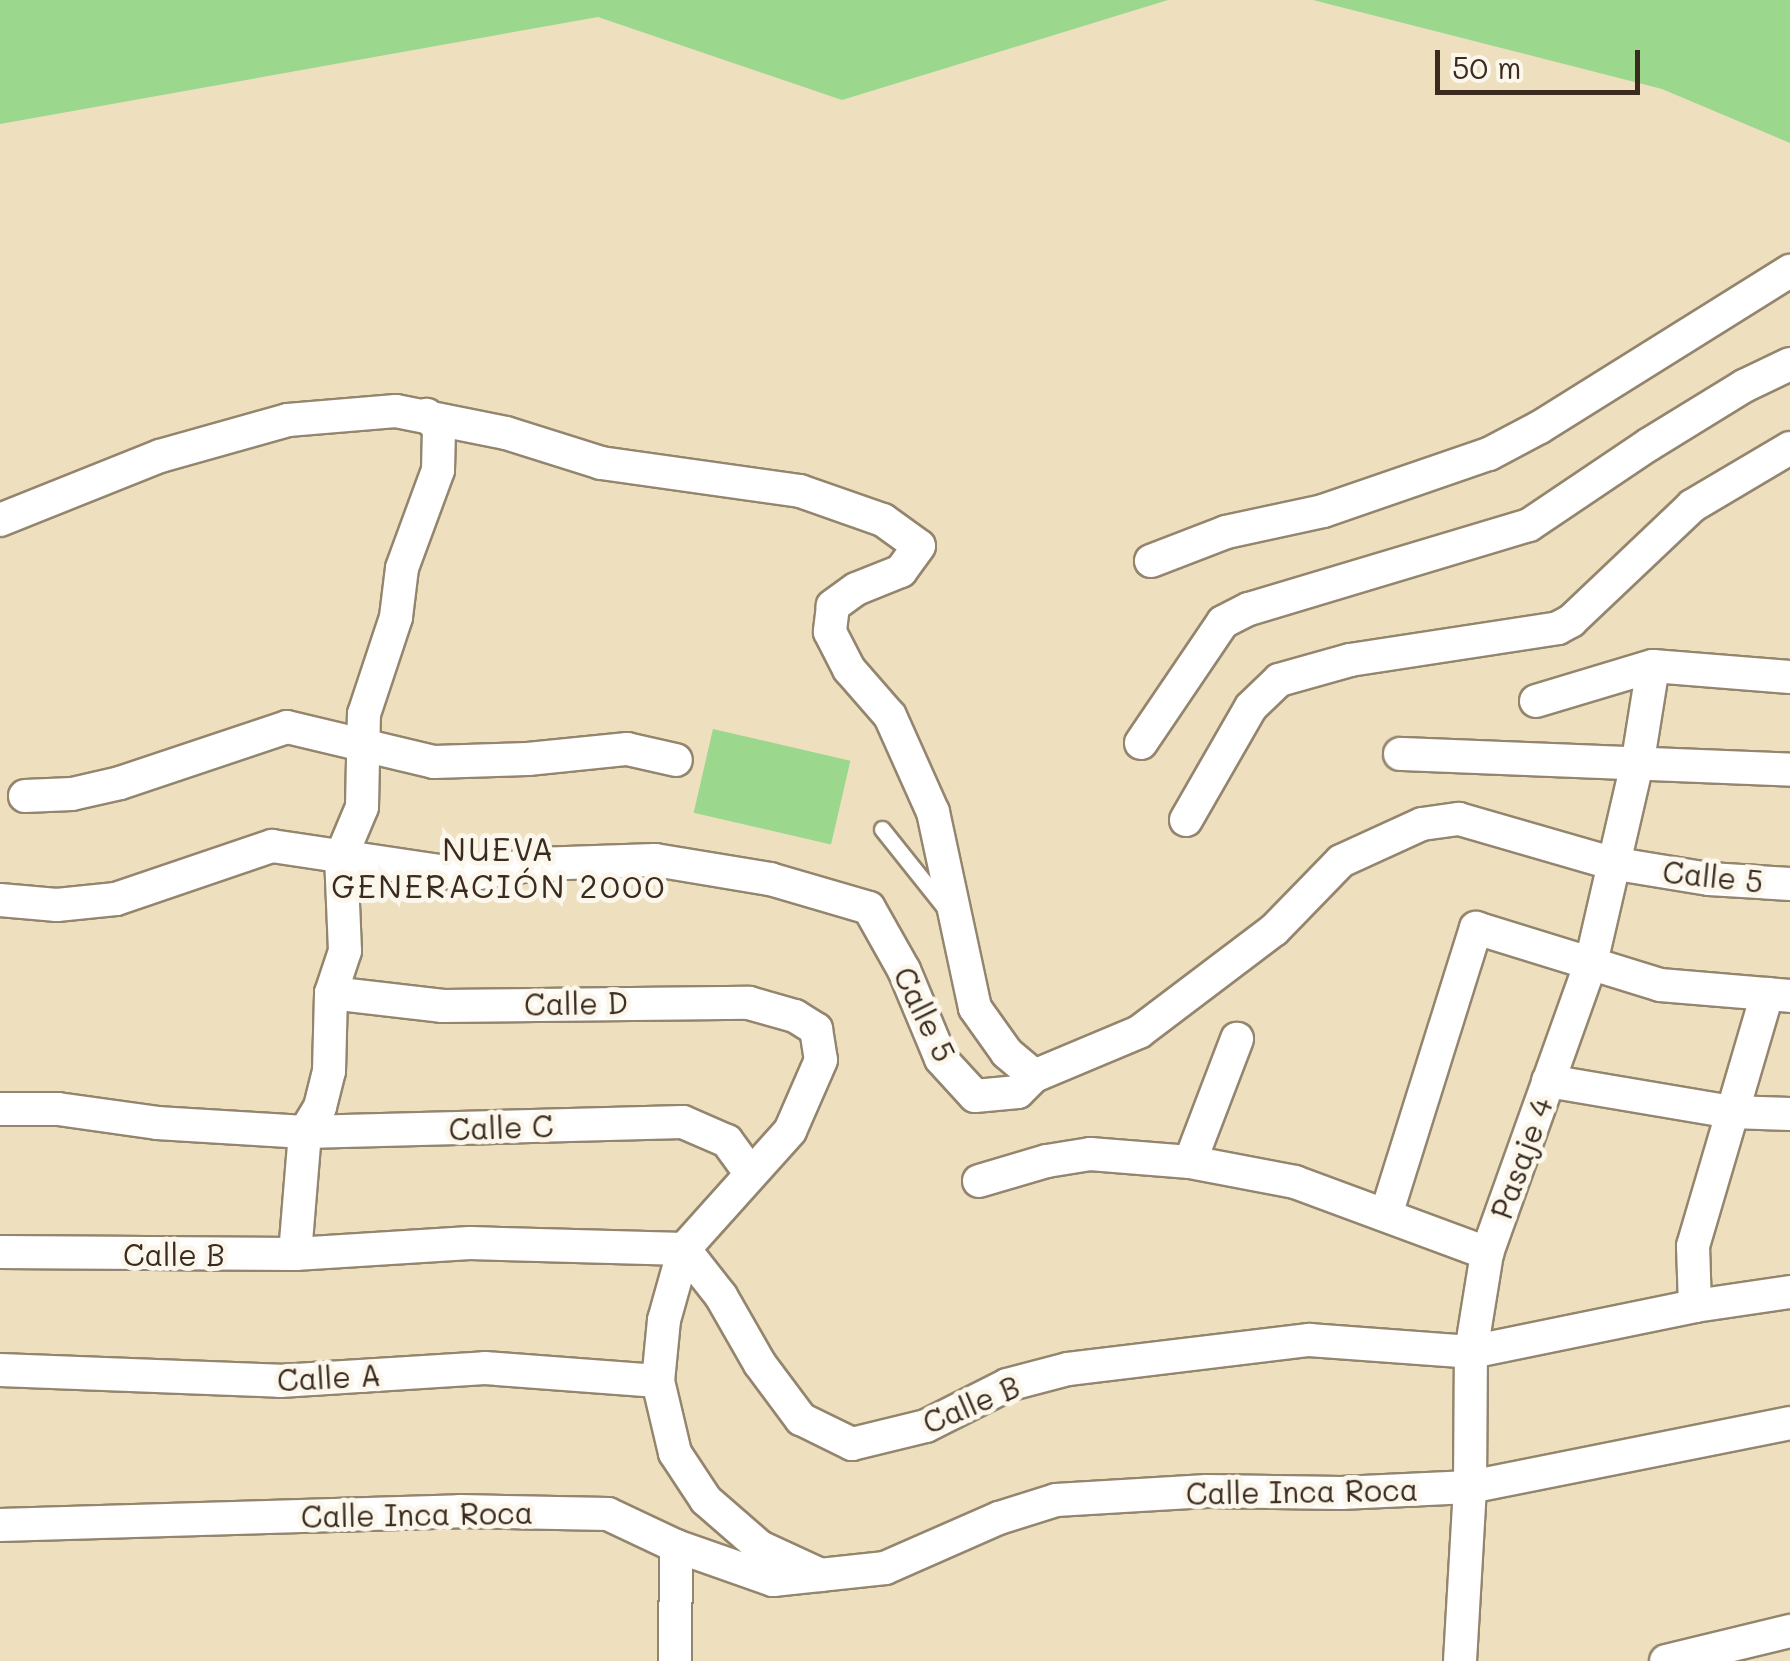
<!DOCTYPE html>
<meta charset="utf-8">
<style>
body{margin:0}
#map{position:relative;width:1790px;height:1661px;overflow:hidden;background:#eee0bf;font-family:Mali,sans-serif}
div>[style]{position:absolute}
.green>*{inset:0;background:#9bd78c;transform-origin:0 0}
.roads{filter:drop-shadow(2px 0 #94856e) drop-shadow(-2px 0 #94856e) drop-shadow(0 2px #94856e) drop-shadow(0 -2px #94856e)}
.lane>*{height:15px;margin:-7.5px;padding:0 7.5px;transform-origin:7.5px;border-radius:7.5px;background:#fff}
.street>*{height:32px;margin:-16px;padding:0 16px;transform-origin:16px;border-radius:16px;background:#fff}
span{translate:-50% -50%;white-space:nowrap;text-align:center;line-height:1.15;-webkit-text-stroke:10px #fbf7ec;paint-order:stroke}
.street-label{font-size:30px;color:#3b2a1e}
.neighbourhood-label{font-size:32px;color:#3b2a1e;letter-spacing:2.5px}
.scale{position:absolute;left:1435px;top:50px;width:205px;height:45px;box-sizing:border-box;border:5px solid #3b2a1e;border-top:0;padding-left:12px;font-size:30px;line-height:35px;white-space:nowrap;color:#3b2a1e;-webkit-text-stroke:8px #fbf7ec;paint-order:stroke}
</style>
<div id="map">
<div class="green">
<div style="clip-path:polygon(0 0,1168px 0,842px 100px,598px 17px,0 124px)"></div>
<div style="clip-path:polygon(1313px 0,1790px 0,1790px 143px,1662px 89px)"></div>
<div style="left:713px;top:729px;width:141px;height:86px;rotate:13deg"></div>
</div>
<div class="roads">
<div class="lane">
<div style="left:882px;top:829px;width:101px;rotate:51.4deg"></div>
</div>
<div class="street">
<div style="left:0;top:520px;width:172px;rotate:-21.8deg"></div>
<div style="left:160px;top:456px;width:133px;rotate:-15.7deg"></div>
<div style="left:288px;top:420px;width:108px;rotate:-4.8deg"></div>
<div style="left:396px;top:411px;width:112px;rotate:11.3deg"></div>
<div style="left:506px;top:433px;width:100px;rotate:17.5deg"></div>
<div style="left:601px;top:463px;width:201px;rotate:8deg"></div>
<div style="left:800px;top:491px;width:88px;rotate:19.3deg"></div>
<div style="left:883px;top:520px;width:44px;rotate:35.8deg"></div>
<div style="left:919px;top:546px;width:31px;rotate:126deg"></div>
<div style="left:901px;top:571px;width:48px;rotate:158.2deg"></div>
<div style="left:856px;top:589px;width:29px;rotate:144deg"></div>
<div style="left:833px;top:606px;width:26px;rotate:97deg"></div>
<div style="left:830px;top:632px;width:42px;rotate:62.8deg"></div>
<div style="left:849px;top:669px;width:62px;rotate:48.9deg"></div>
<div style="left:890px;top:716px;width:105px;rotate:65.9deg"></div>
<div style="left:933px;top:812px;width:200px;rotate:77.9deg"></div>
<div style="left:975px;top:1008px;width:55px;rotate:54.6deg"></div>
<div style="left:1007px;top:1053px;width:35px;rotate:40deg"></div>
<div style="left:1151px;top:561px;width:80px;rotate:-21.1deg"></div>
<div style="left:1226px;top:532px;width:99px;rotate:-12.2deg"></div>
<div style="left:1323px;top:511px;width:176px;rotate:-19deg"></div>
<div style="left:1489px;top:454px;width:58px;rotate:-27.9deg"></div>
<div style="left:1540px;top:427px;width:295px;rotate:-32deg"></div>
<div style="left:1536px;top:701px;width:122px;rotate:-16.7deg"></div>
<div style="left:1653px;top:666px;width:137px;rotate:4.6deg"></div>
<div style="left:1141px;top:743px;width:146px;rotate:-55.9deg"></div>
<div style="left:1223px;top:622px;width:29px;rotate:-27deg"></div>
<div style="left:1249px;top:609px;width:292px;rotate:-16.7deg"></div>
<div style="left:1529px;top:525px;width:143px;rotate:-33.9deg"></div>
<div style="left:1648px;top:445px;width:113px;rotate:-31.6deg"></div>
<div style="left:1744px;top:386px;width:51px;rotate:-25.6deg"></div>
<div style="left:1400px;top:754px;width:390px;rotate:2.3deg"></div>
<div style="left:25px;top:796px;width:47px;rotate:-2.4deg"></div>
<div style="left:72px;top:794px;width:49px;rotate:-12.9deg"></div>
<div style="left:120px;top:783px;width:176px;rotate:-18.5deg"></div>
<div style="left:287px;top:727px;width:151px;rotate:13.4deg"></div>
<div style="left:434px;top:762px;width:94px;rotate:-1.8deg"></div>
<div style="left:528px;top:759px;width:100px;rotate:-5.8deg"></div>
<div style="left:627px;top:749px;width:50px;rotate:12.7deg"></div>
<div style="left:1186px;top:820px;width:130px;rotate:-60.1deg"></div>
<div style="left:1251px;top:707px;width:39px;rotate:-44deg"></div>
<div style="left:1279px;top:680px;width:74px;rotate:-15.7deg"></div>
<div style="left:1350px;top:660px;width:210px;rotate:-8.7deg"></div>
<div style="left:1558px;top:628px;width:15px;rotate:-28deg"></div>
<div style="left:1571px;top:621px;width:167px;rotate:-43.5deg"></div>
<div style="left:1692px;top:506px;width:114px;rotate:-30.6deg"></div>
<div style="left:0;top:900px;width:57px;rotate:5deg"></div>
<div style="left:57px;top:905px;width:59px;rotate:-5.8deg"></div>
<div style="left:116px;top:899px;width:165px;rotate:-18.8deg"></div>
<div style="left:272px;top:846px;width:197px;rotate:8.5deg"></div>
<div style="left:467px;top:875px;width:70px;rotate:-9.1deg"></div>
<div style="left:536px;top:864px;width:119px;rotate:-1.9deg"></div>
<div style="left:655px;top:860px;width:117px;rotate:9.4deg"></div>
<div style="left:770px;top:879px;width:103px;rotate:16.3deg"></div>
<div style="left:869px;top:908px;width:71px;rotate:60.6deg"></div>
<div style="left:904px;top:970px;width:96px;rotate:67.4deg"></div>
<div style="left:941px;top:1059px;width:50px;rotate:47.4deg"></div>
<div style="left:975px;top:1096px;width:43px;rotate:-5.3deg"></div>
<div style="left:1018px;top:1092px;width:23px;rotate:-45deg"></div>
<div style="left:1034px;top:1076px;width:114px;rotate:-22.7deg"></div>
<div style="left:1139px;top:1032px;width:169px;rotate:-37.1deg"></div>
<div style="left:1274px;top:930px;width:96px;rotate:-45.8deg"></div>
<div style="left:1341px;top:861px;width:89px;rotate:-24.6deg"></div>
<div style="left:1422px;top:824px;width:37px;rotate:-8deg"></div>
<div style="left:1459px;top:819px;width:158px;rotate:16.1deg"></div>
<div style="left:1611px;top:863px;width:99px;rotate:9.3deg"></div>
<div style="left:1709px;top:879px;width:81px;rotate:3.5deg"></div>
<div style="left:331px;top:993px;width:113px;rotate:6.6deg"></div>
<div style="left:443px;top:1006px;width:306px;rotate:-0.6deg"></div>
<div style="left:749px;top:1003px;width:48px;rotate:15.8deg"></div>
<div style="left:795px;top:1016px;width:25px;rotate:32deg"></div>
<div style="left:816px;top:1029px;width:31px;rotate:81deg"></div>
<div style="left:821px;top:1060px;width:77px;rotate:113.6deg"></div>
<div style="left:790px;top:1131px;width:159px;rotate:131.9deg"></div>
<div style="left:684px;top:1249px;width:74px;rotate:105.7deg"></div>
<div style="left:664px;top:1320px;width:61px;rotate:95.6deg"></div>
<div style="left:658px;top:1381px;width:74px;rotate:76.7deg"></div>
<div style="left:675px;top:1453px;width:56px;rotate:56.6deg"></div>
<div style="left:706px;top:1500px;width:72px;rotate:41deg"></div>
<div style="left:760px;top:1547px;width:67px;rotate:24.7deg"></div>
<div style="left:1548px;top:1081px;width:186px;rotate:9.6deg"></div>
<div style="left:1731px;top:1112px;width:59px;rotate:1.9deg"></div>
<div style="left:0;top:1109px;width:58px"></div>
<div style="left:58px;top:1109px;width:100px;rotate:8deg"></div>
<div style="left:157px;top:1123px;width:148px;rotate:3.5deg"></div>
<div style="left:305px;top:1132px;width:378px;rotate:-1.5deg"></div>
<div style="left:683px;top:1122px;width:48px;rotate:23.4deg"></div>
<div style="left:727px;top:1141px;width:39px;rotate:54deg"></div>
<div style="left:1190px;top:1162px;width:132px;rotate:-69.1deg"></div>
<div style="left:979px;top:1181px;width:71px;rotate:-16.4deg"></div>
<div style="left:1047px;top:1161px;width:44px;rotate:-9.2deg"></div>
<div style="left:1090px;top:1154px;width:100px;rotate:4.6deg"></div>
<div style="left:1190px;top:1162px;width:107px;rotate:10.8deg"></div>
<div style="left:1295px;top:1182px;width:205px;rotate:20.3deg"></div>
<div style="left:1386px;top:1215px;width:301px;rotate:-72.6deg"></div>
<div style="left:1476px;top:928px;width:193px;rotate:17.2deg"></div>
<div style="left:1660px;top:985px;width:130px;rotate:4.8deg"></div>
<div style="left:0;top:1252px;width:295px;rotate:0.4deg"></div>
<div style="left:295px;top:1254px;width:175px;rotate:-3.6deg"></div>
<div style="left:470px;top:1243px;width:214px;rotate:1.6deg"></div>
<div style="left:684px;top:1249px;width:60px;rotate:51.8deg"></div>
<div style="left:721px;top:1296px;width:78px;rotate:60.2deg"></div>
<div style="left:760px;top:1364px;width:69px;rotate:53.3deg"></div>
<div style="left:801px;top:1419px;width:57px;rotate:26.1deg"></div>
<div style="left:852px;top:1444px;width:76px;rotate:-13.7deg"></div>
<div style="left:926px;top:1426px;width:91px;rotate:-26.8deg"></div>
<div style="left:1007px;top:1385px;width:63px;rotate:-14.7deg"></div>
<div style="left:1068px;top:1369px;width:243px;rotate:-6.9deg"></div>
<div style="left:1309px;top:1340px;width:162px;rotate:4.2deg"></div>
<div style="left:1471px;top:1352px;width:229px;rotate:-11.6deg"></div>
<div style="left:1695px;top:1306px;width:96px;rotate:-8.4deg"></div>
<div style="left:295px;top:1254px;width:122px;rotate:-85.3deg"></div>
<div style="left:305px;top:1132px;width:29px;rotate:-59deg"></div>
<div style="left:320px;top:1107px;width:37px;rotate:-76deg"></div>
<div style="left:329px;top:1071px;width:78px;rotate:-88.5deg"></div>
<div style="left:331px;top:993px;width:44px;rotate:-71.6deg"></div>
<div style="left:345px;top:951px;width:94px;rotate:-92.4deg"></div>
<div style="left:341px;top:857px;width:54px;rotate:-67.2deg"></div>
<div style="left:362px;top:807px;width:93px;rotate:-88.8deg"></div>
<div style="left:364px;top:714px;width:102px;rotate:-71.7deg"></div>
<div style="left:396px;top:617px;width:49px;rotate:-83deg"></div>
<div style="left:402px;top:568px;width:104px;rotate:-69.8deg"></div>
<div style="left:438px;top:470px;width:42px;rotate:-88.6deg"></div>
<div style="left:439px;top:428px;width:18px;rotate:-133deg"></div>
<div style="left:1695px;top:1306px;width:60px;rotate:-91.9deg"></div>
<div style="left:1693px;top:1246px;width:263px;rotate:-73.6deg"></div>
<div style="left:0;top:1370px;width:280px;rotate:2.2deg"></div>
<div style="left:280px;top:1381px;width:205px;rotate:-3.6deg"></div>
<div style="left:485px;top:1368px;width:173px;rotate:4.3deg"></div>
<div style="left:0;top:1525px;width:460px;rotate:-1.7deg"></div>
<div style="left:460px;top:1511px;width:148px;rotate:1.2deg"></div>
<div style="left:608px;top:1514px;width:75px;rotate:25.2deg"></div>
<div style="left:676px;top:1546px;width:103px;rotate:19.3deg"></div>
<div style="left:773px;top:1580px;width:113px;rotate:-6.1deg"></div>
<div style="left:885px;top:1568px;width:124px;rotate:-23.7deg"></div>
<div style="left:999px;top:1518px;width:60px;rotate:-17.5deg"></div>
<div style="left:1056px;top:1500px;width:151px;rotate:-3.4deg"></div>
<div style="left:1207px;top:1491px;width:134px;rotate:0.9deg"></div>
<div style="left:1341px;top:1493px;width:129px;rotate:-2.7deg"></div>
<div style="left:1470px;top:1487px;width:326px;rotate:-11.3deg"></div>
<div style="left:675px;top:1661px;width:115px;rotate:-89.5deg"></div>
<div style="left:1460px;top:1661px;width:174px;rotate:-86.7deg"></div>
<div style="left:1470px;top:1487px;width:135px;rotate:-89.6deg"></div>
<div style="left:1471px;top:1352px;width:100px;rotate:-80.8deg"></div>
<div style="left:1487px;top:1253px;width:308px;rotate:-70.3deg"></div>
<div style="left:1591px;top:963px;width:208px;rotate:-77deg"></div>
<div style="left:1638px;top:760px;width:95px;rotate:-80.9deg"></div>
<div style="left:1666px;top:1661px;width:128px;rotate:-13.6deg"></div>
</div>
</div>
<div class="street-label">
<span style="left:1713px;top:876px;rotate:6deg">Calle 5</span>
<span style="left:576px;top:1003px;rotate:-1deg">Calle D</span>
<span style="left:925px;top:1014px;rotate:64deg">Calle 5</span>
<span style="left:501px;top:1127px;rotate:-2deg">Calle C</span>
<span style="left:1521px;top:1158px;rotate:-70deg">Pasaje 4</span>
<span style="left:174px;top:1254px">Calle B</span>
<span style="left:329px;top:1377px;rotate:-3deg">Calle A</span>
<span style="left:971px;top:1404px;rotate:-23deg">Calle B</span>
<span style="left:1302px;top:1491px;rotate:-1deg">Calle Inca Roca</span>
<span style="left:417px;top:1514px;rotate:-1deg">Calle Inca Roca</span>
</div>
<div class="neighbourhood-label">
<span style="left:499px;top:867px">NUEVA<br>GENERACIÓN 2000</span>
</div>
<div class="scale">50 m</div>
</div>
